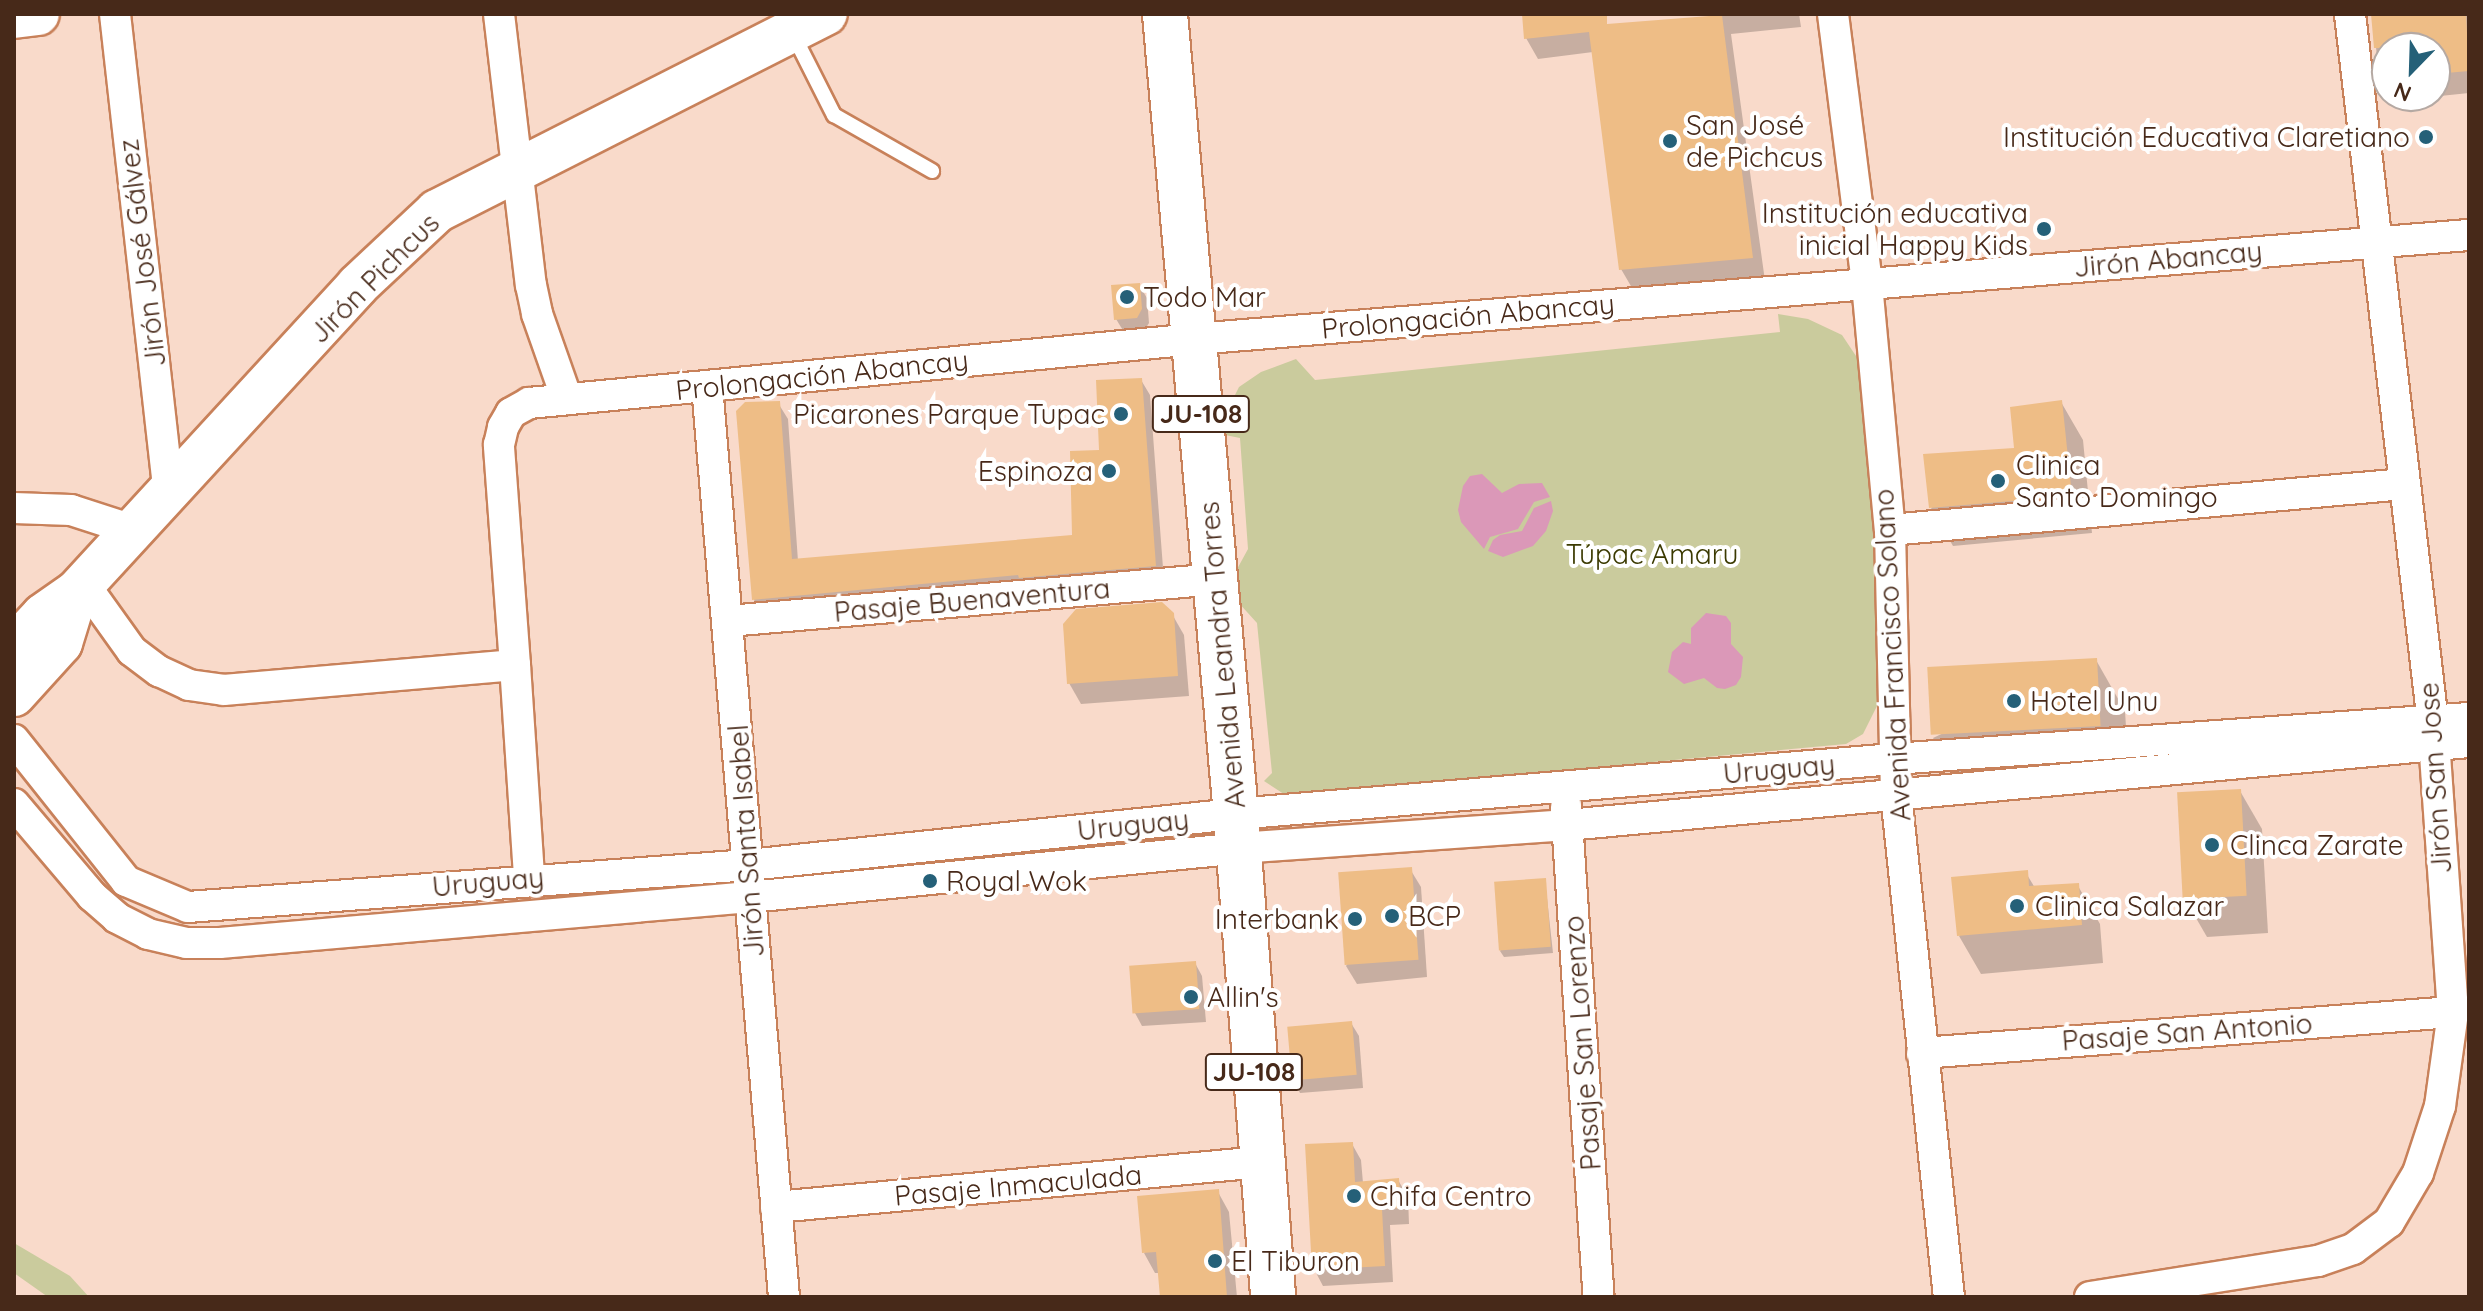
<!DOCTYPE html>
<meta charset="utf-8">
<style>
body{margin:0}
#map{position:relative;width:2483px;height:1311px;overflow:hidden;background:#f9daca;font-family:Quicksand,sans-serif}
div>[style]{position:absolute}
.green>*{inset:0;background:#cacb9d}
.water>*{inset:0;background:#db98b8}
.shadow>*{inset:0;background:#0003}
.building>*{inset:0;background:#eebd86;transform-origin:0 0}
.roads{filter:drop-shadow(2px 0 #c8815a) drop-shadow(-2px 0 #c8815a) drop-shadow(0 2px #c8815a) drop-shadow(0 -2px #c8815a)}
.lane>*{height:14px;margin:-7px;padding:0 7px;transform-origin:7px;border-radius:7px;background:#fff}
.street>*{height:30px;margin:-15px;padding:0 15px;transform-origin:15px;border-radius:15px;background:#fff}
.secondary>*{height:42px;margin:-21px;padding:0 21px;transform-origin:21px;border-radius:21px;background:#fff}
.primary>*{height:44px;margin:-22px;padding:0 22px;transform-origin:22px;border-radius:22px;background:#fff}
.dots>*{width:22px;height:22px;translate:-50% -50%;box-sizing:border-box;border:4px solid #fff;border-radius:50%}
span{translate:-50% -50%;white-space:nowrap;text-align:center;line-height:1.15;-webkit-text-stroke:8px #fff;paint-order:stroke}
.shield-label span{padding:2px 6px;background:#fff;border:2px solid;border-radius:6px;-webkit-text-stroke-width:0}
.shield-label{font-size:26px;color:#472919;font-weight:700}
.poi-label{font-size:28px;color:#472919}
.left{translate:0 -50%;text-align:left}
.right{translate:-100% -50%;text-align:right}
.street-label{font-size:28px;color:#472919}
.park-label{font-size:28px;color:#3b3a01}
.frame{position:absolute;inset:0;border:16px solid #472919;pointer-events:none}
.north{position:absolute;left:2371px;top:32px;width:80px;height:80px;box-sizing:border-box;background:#fff;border:2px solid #b5a9a3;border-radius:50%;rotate:203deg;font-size:22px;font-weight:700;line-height:32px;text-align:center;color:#472919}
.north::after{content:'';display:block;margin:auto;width:28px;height:36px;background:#256078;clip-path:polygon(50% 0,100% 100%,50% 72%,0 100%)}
</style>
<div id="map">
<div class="green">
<div style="clip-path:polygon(1778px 314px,1808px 319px,1842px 335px,1868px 374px,1882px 696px,1863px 734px,1846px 744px,1287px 796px,1264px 781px,1272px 773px,1257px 623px,1237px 601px,1236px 571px,1248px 549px,1240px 438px,1225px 435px,1227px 411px,1239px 387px,1261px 372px,1296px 359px,1315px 380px,1780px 332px)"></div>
<div style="clip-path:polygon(14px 1243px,70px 1276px,89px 1297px,48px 1297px,14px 1273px)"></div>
</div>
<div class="water">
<div style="clip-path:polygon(1482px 474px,1502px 493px,1519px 484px,1542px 483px,1550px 497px,1534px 502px,1518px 529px,1490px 537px,1484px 549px,1461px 522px,1458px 510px,1463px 486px,1470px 476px)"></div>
<div style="clip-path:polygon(1551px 501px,1553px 511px,1546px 531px,1533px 546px,1503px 557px,1488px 551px,1493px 540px,1500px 535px,1522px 531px,1534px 508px)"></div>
<div style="clip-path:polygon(1706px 613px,1726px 616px,1731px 623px,1731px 644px,1743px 657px,1741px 677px,1736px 685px,1725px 689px,1717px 688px,1704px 678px,1684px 684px,1668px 672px,1672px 652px,1683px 642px,1691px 644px,1691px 628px)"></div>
</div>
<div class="shadow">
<div style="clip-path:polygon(1524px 14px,1591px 14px,1592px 27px,1716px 17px,1715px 14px,1799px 14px,1801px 27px,1731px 34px,1765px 281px,1635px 293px,1621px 269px,1593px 52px,1538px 59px,1526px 38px)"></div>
<div style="clip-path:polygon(2373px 14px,2469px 14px,2469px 93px,2392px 101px,2389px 96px,2435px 96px,2435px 48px,2387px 48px,2387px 93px,2379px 80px)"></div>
<div style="clip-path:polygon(1139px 285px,1147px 298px,1149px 323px,1144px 331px,1124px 332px,1116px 319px)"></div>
<div style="clip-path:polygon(1141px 380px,1150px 395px,1164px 581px,763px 615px,754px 600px,778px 403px,788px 419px,798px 561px,1074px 536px,1101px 452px)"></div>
<div style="clip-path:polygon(2061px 402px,2083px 440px,2092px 533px,1953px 546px,1931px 508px,2017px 450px)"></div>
<div style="clip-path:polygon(1172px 614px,1184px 635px,1189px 696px,1081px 704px,1069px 683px)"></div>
<div style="clip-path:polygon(2096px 660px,2125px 711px,2129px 776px,1963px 788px,1933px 738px)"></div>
<div style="clip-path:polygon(2240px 791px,2262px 829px,2268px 933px,2207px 937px,2185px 899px)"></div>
<div style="clip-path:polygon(1410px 869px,1421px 887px,1427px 977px,1357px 984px,1346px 966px)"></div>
<div style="clip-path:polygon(2026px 873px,2035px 888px,2078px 886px,2100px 924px,2103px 963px,1981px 974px,1959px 936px)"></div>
<div style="clip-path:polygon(1545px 880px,1553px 953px,1504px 957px,1500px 951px)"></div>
<div style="clip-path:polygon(1195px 963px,1202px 976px,1206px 1022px,1142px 1026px,1135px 1013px)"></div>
<div style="clip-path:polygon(1351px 1023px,1359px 1036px,1363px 1088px,1300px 1093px,1293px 1079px)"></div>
<div style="clip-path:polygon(1352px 1144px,1361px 1160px,1363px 1183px,1398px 1180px,1408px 1197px,1409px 1224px,1390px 1225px,1393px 1282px,1323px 1286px,1314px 1269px)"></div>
<div style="clip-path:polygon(1218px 1192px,1229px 1212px,1237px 1297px,1162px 1297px,1160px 1273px,1155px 1273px,1144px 1253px)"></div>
</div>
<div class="building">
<div style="clip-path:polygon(1522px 14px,1607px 14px,1607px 24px,1722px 15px,1753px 258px,1619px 270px,1589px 32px,1524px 39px)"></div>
<div style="clip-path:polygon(2371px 14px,2466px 14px,2469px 71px,2435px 74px,2435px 48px,2374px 48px)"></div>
<div style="clip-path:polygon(1140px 283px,1142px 309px,1137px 318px,1114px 320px,1111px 285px)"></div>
<div style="clip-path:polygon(1142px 378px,1156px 566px,1019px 578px,1018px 575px,752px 600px,736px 411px,745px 402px,780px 401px,792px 559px,1072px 535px,1070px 451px,1099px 450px,1096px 380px)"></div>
<div style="clip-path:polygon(2062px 400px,2072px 496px,1929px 508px,1923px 454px,2014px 448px,2010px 407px)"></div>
<div style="clip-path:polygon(1162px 602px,1174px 613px,1178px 676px,1067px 684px,1063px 624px,1076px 609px)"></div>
<div style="left:2097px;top:658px;width:68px;height:170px;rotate:87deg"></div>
<div style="left:2241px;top:789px;width:107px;height:64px;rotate:87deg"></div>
<div style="left:1412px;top:867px;width:93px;height:74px;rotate:86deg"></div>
<div style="clip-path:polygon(2028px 870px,2029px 886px,2079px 883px,2082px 925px,1957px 936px,1951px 877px)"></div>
<div style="left:1546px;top:878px;width:69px;height:52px;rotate:86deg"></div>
<div style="left:1196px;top:961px;width:48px;height:67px;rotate:86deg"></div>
<div style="left:1352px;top:1021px;width:54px;height:65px;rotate:85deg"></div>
<div style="clip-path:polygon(1353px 1142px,1355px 1182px,1399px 1178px,1401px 1208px,1382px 1209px,1385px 1266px,1312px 1270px,1305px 1144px)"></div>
<div style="clip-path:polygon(1219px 1189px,1227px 1297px,1160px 1297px,1156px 1252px,1142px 1253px,1137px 1196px)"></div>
</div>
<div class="roads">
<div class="lane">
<div style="left:793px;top:34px;width:91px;rotate:63.2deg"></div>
<div style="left:834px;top:115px;width:113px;rotate:29.7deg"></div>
</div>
<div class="street">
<div style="left:115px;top:14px;width:481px;rotate:83.6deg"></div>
<div style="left:499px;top:14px;width:273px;rotate:83.3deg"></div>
<div style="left:531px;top:285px;width:30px;rotate:78deg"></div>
<div style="left:537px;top:314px;width:90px;rotate:70.6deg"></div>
<div style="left:1833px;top:14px;width:272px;rotate:82.8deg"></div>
<div style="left:1867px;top:284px;width:247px;rotate:84.7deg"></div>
<div style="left:1890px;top:530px;width:264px;rotate:88.7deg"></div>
<div style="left:1896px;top:794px;width:506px;rotate:83.99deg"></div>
<div style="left:707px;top:386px;width:914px;rotate:85.17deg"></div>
<div style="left:14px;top:508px;width:57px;rotate:2deg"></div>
<div style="left:71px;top:510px;width:65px;rotate:17.9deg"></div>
<div style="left:1890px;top:530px;width:516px;rotate:-5.11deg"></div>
<div style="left:84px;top:584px;width:82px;rotate:54.4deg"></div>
<div style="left:132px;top:651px;width:34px;rotate:37deg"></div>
<div style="left:159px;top:671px;width:33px;rotate:25deg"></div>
<div style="left:189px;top:685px;width:35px;rotate:8deg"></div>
<div style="left:224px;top:690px;width:292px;rotate:-4.9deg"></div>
<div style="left:515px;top:665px;width:221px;rotate:-94.2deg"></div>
<div style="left:499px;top:445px;width:18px;rotate:-77deg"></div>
<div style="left:503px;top:427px;width:16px;rotate:-60deg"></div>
<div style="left:511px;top:413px;width:21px;rotate:-29deg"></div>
<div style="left:529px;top:403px;width:669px;rotate:-5.49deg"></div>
<div style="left:1195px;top:339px;width:1278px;rotate:-4.67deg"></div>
<div style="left:728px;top:621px;width:490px;rotate:-4.9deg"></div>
<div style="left:515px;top:665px;width:213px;rotate:86.2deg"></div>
<div style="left:14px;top:740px;width:180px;rotate:51.5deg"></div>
<div style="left:126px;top:881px;width:67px;rotate:22.8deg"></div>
<div style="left:188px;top:907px;width:563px;rotate:-4.28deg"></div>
<div style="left:749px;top:865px;width:490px;rotate:-6deg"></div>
<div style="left:1236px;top:814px;width:660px;rotate:-4.78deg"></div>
<div style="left:1894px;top:759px;width:576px;rotate:-4.08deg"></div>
<div style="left:14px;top:804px;width:121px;rotate:49.7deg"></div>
<div style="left:92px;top:896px;width:33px;rotate:41deg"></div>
<div style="left:117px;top:918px;width:35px;rotate:27deg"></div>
<div style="left:148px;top:934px;width:39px;rotate:13deg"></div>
<div style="left:186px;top:943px;width:34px"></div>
<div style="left:220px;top:943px;width:532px;rotate:-4.96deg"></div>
<div style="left:750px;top:897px;width:491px;rotate:-5.7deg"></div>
<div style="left:1239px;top:848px;width:329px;rotate:-4deg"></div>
<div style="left:1567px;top:825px;width:906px;rotate:-5.26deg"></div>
<div style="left:1566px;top:806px;width:492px;rotate:86.2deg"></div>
<div style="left:1922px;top:1053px;width:533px;rotate:-4.42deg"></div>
<div style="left:776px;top:1207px;width:487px;rotate:-5.3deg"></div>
<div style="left:2090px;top:1297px;width:231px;rotate:-9deg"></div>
<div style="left:2318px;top:1261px;width:37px;rotate:-19deg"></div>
<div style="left:2353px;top:1249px;width:45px;rotate:-36.9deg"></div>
<div style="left:2389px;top:1222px;width:57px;rotate:-59.4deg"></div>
<div style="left:2418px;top:1173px;width:71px;rotate:-71.8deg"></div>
<div style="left:2440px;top:1106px;width:95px;rotate:-82.1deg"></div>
<div style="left:2453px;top:1012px;width:290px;rotate:-94deg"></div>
<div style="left:2433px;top:723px;width:714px;rotate:-96.68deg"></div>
</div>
<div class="secondary">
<div style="left:14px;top:17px;width:24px;rotate:-7deg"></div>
<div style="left:14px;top:646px;width:42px;rotate:-46.9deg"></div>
<div style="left:43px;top:615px;width:42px;rotate:-35.2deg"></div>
<div style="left:77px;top:591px;width:415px;rotate:-47.4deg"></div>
<div style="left:358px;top:285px;width:108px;rotate:-43.1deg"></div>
<div style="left:437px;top:211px;width:436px;rotate:-26.9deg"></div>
<div style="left:14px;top:695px;width:70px;rotate:-47.9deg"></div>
<div style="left:61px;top:643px;width:54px;rotate:-72.9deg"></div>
</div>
<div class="primary">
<div style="left:1165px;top:14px;width:803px;rotate:84.93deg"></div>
<div style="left:1236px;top:814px;width:484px;rotate:85.6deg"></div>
</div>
</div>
<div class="dots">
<div style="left:2426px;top:137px;background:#256078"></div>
<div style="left:1670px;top:141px;background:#256078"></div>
<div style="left:2044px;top:229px;background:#256078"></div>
<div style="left:1127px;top:297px;background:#256078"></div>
<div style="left:1121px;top:414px;background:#256078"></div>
<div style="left:1109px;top:471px;background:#256078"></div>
<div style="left:1998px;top:481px;background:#256078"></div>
<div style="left:2014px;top:701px;background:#256078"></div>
<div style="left:2212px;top:845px;background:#256078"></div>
<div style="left:930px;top:881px;background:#256078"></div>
<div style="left:2017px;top:906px;background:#256078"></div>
<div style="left:1392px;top:916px;background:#256078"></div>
<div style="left:1355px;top:919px;background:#256078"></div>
<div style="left:1191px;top:997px;background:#256078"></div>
<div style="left:1354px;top:1196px;background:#256078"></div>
<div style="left:1215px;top:1261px;background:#256078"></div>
</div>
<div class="shield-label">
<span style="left:1201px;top:414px">JU-108</span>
<span style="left:1254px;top:1072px">JU-108</span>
</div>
<div class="poi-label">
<span class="left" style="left:1686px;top:141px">San José<br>de Pichcus</span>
<span class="right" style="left:2410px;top:137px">Institución Educativa Claretiano</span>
<span class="right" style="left:2028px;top:229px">Institución educativa<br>inicial Happy Kids</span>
<span class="left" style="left:1143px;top:297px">Todo Mar</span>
<span class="right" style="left:1105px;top:414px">Picarones Parque Tupac</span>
<span class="left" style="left:2016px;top:481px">Clinica<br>Santo Domingo</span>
<span class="right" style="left:1093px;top:471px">Espinoza</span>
<span class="left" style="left:2030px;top:701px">Hotel Unu</span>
<span class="left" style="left:2230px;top:845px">Clinca Zarate</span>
<span class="left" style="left:946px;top:881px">Royal Wok</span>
<span class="left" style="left:2035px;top:906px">Clinica Salazar</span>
<span class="left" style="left:1408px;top:916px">BCP</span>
<span class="right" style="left:1339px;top:919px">Interbank</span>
<span class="left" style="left:1207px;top:997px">Allin's</span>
<span class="left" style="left:1370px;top:1196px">Chifa Centro</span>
<span class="left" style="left:1231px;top:1261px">El Tiburon</span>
</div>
<div class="street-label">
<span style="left:142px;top:253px;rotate:-97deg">Jirón José Gálvez</span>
<span style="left:2168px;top:259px;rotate:-5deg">Jirón Abancay</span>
<span style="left:374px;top:278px;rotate:-45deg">Jirón Pichcus</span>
<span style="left:1468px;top:316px;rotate:-5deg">Prolongación Abancay</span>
<span style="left:822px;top:375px;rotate:-6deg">Prolongación Abancay</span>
<span style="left:972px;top:600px;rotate:-5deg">Pasaje Buenaventura</span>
<span style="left:1222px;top:655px;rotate:-95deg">Avenida Leandra Torres</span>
<span style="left:1892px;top:655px;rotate:-93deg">Avenida Francisco Solano</span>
<span style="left:1779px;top:769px;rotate:-5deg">Uruguay</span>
<span style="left:2435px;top:778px;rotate:-94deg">Jirón San Jose</span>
<span style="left:1133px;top:825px;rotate:-6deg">Uruguay</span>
<span style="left:746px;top:841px;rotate:-94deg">Jirón Santa Isabel</span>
<span style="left:488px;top:882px;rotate:-5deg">Uruguay</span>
<span style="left:2187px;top:1032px;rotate:-4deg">Pasaje San Antonio</span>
<span style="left:1582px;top:1043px;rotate:-94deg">Pasaje San Lorenzo</span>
<span style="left:1018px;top:1185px;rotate:-5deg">Pasaje Inmaculada</span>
</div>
<div class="park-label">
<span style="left:1652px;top:554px">Túpac Amaru</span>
</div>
<div class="frame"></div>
<div class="north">N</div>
</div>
